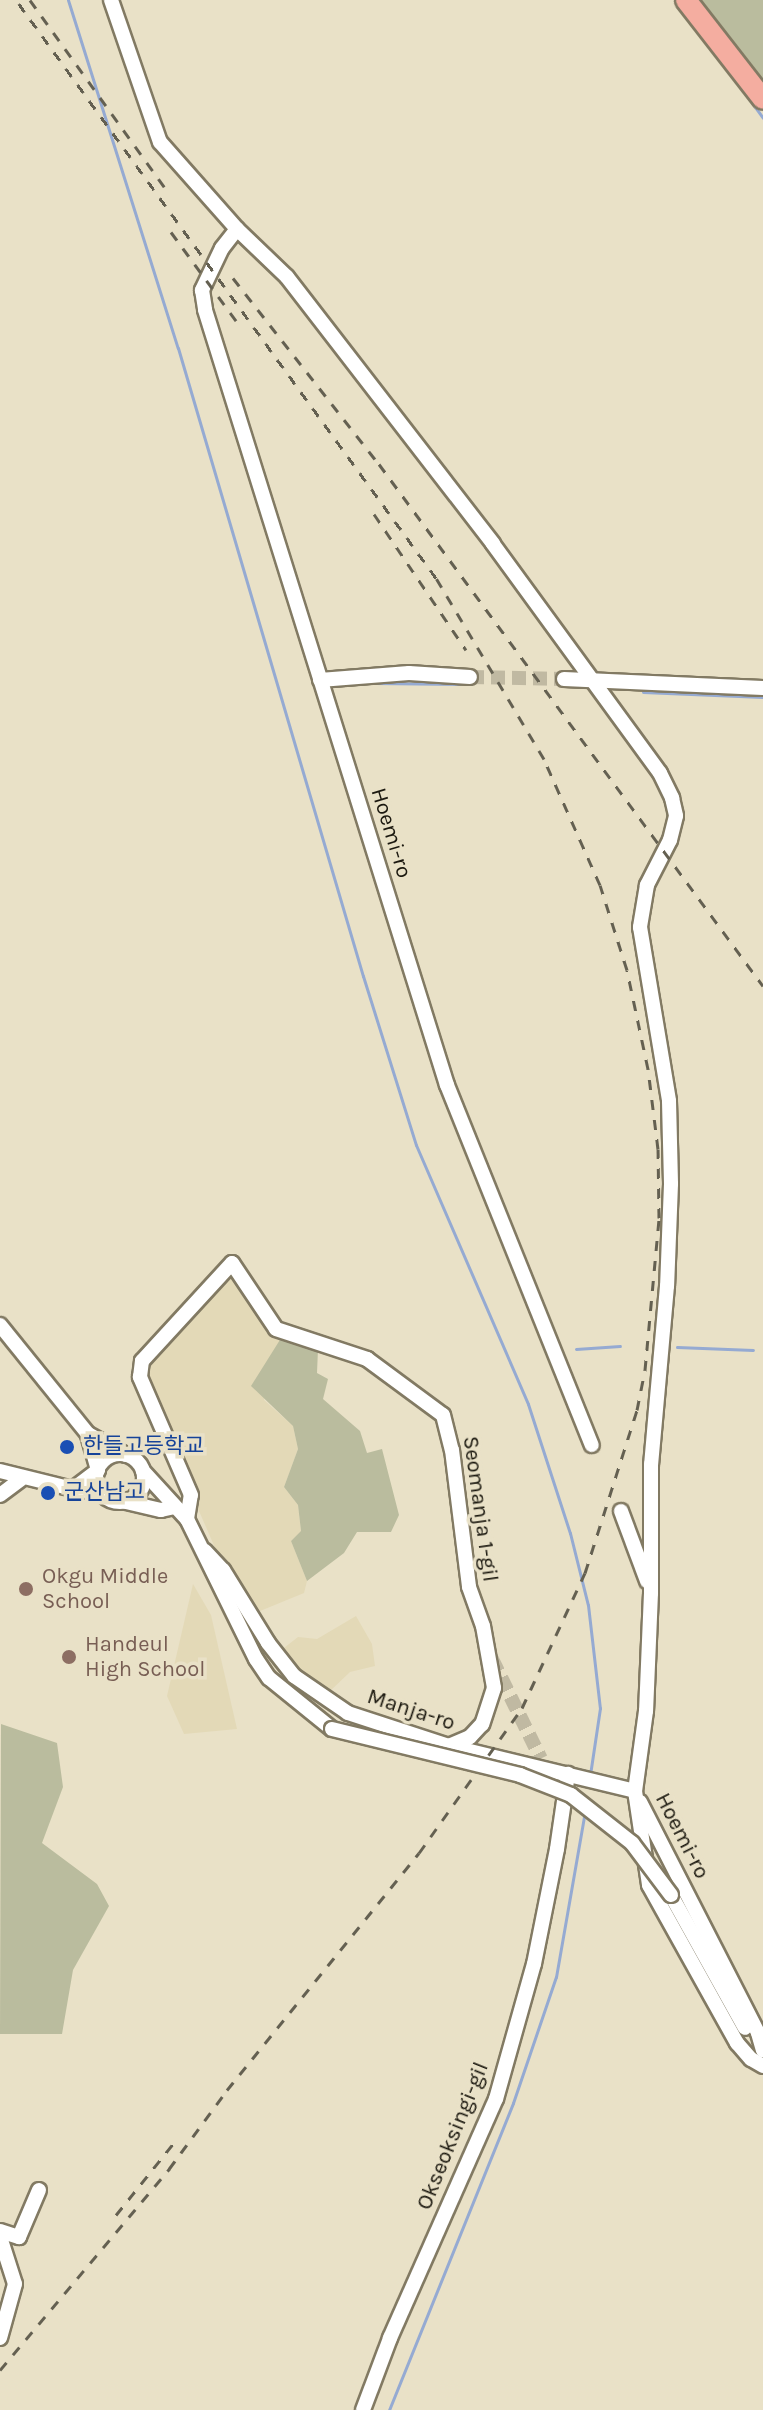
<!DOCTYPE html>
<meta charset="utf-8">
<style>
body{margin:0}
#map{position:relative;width:763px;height:2410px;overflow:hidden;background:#e9e1c7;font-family:Karla,"Noto Sans KR",sans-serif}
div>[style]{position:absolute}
.built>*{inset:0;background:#e3d9b7}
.green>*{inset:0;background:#babc9e}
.stream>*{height:3px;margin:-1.5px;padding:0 1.5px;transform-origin:1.5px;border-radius:1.5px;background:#95aad2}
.minor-tunnel>*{height:14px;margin-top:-7px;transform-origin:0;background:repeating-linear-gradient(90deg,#c0b9a2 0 14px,transparent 0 21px)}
.roads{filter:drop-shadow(2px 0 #827a63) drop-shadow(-2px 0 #827a63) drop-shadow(0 2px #827a63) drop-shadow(0 -2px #827a63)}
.minor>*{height:14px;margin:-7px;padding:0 7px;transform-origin:7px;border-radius:7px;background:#fff}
.minor>.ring{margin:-7px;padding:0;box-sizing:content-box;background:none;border:14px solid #fff;border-radius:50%}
.highway>*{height:20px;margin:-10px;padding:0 10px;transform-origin:10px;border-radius:10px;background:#f4ada0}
.rail>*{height:3px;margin-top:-1.5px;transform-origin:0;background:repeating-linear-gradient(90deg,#646051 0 10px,transparent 0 20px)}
.bridges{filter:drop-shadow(2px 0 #827a63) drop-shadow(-2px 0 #827a63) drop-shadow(0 2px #827a63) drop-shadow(0 -2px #827a63)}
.minor-bridge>*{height:14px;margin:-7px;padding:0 7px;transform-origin:7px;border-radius:7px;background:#fff}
.dots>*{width:22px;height:22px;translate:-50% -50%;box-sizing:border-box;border:4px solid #e9e1c7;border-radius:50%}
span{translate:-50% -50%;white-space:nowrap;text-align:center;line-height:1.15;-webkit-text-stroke:7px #e9e1c7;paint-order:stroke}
.street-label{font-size:22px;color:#1b180f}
.transit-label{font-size:22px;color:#164399}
.left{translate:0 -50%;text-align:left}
.education-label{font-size:22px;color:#785e54}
</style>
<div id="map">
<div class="built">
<div style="clip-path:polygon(232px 1263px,283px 1335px,264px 1400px,293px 1426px,298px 1449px,284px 1487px,298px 1505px,301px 1532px,291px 1541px,307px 1581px,304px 1593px,253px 1614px,216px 1550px,199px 1511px,146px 1379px,145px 1363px)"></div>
<div style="clip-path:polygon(193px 1584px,211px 1615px,237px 1729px,184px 1734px,167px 1696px)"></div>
<div style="clip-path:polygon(356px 1616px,372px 1644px,375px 1666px,350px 1672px,327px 1694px,280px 1651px,298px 1637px,317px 1639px)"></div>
</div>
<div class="green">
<div style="clip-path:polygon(701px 0,763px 0,763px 89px)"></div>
<div style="clip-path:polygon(283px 1335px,318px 1349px,317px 1373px,328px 1379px,323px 1399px,360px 1431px,367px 1453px,382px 1449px,399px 1515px,391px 1532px,357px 1532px,344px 1553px,307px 1581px,291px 1541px,301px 1531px,298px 1505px,284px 1487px,298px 1449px,293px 1426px,251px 1386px)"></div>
<div style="clip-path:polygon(1px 1724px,57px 1743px,63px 1787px,42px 1843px,97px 1884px,109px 1906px,73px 1970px,62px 2034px,0 2034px)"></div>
</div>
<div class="stream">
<div style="left:68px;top:0;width:365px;rotate:72.5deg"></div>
<div style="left:178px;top:348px;width:655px;rotate:73.59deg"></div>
<div style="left:363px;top:976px;width:177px;rotate:72.6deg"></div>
<div style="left:416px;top:1145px;width:282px;rotate:66.6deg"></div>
<div style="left:528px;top:1404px;width:136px;rotate:72deg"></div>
<div style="left:570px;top:1533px;width:74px;rotate:76deg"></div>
<div style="left:588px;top:1605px;width:104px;rotate:83.4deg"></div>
<div style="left:600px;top:1708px;width:68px;rotate:98.5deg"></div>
<div style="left:737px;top:82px;width:44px;rotate:54.2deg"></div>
<div style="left:375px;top:683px;width:85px;rotate:0.7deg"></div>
<div style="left:643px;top:692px;width:120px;rotate:2.4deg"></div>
<div style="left:677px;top:1347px;width:76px;rotate:2.3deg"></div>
<div style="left:576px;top:1349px;width:44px;rotate:-3.9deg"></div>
<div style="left:389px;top:2410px;width:331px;rotate:-68deg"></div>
<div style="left:513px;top:2103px;width:133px;rotate:-71.2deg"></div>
<div style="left:556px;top:1977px;width:169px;rotate:-80.1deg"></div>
</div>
<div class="minor-tunnel">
<div style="left:470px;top:677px;width:94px;rotate:1.2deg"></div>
<div style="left:492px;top:1659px;width:111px;rotate:63.9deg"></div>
</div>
<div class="roads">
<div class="minor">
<div style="left:111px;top:0;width:150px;rotate:71deg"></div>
<div style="left:160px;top:142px;width:116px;rotate:48.5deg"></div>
<div style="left:237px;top:229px;width:69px;rotate:43.8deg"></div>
<div style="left:287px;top:277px;width:337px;rotate:52.3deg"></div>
<div style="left:493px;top:544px;width:283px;rotate:53.9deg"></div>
<div style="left:660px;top:773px;width:28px;rotate:64deg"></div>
<div style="left:672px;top:798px;width:18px;rotate:77deg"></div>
<div style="left:676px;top:816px;width:25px;rotate:104deg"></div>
<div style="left:670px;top:840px;width:51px;rotate:117.1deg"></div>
<div style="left:647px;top:885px;width:43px;rotate:99.5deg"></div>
<div style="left:640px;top:927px;width:176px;rotate:80.5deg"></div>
<div style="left:669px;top:1101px;width:83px;rotate:88.6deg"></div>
<div style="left:671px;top:1184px;width:102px;rotate:92.2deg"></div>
<div style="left:667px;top:1286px;width:179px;rotate:95.1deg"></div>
<div style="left:651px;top:1464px;width:129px;rotate:90deg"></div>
<div style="left:651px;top:1593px;width:118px;rotate:92.4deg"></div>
<div style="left:646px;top:1711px;width:81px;rotate:97.8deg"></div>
<div style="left:635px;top:1791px;width:95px;rotate:81.5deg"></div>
<div style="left:649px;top:1885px;width:181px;rotate:60.9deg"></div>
<div style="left:737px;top:2043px;width:21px;rotate:49deg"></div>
<div style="left:751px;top:2059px;width:14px;rotate:30deg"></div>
<div style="left:237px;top:229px;width:24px;rotate:128deg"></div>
<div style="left:222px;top:248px;width:47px;rotate:115.5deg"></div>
<div style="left:202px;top:290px;width:20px;rotate:81deg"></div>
<div style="left:205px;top:310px;width:812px;rotate:72.66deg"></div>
<div style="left:447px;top:1085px;width:388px;rotate:68.1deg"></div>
<div style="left:564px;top:679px;width:199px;rotate:2.6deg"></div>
<div style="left:320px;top:680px;width:89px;rotate:-4.5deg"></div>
<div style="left:409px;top:673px;width:61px;rotate:3.8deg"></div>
<div style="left:0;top:1325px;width:140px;rotate:51.1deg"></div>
<div class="ring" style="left:96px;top:1454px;width:34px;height:34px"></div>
<div style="left:0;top:1471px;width:75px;rotate:13.9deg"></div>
<div style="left:143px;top:1471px;width:65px;rotate:47.5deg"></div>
<div style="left:187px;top:1519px;width:156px;rotate:63.8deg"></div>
<div style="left:256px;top:1659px;width:23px;rotate:56deg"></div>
<div style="left:269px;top:1678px;width:81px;rotate:39deg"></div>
<div style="left:102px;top:1493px;width:29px;rotate:-172deg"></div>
<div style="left:73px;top:1489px;width:31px;rotate:-37deg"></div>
<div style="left:98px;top:1470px;width:37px;rotate:-106deg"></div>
<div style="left:88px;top:1434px;width:43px;rotate:28.9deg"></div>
<div style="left:0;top:1495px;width:26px;rotate:-37deg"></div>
<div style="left:126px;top:1502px;width:36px;rotate:13deg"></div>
<div style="left:161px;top:1510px;width:13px;rotate:-13deg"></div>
<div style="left:621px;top:1511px;width:75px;rotate:69.6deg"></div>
<div style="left:187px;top:1519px;width:24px;rotate:-81deg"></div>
<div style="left:191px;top:1495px;width:129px;rotate:-113.4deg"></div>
<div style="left:140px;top:1377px;width:16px;rotate:-83deg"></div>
<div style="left:142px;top:1361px;width:133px;rotate:-47.4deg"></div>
<div style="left:232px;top:1263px;width:79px;rotate:56.3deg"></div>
<div style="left:276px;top:1329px;width:96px;rotate:18.2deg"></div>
<div style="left:367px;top:1359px;width:94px;rotate:36.4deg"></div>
<div style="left:443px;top:1415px;width:36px;rotate:76deg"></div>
<div style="left:452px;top:1450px;width:138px;rotate:82.9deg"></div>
<div style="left:469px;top:1587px;width:41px;rotate:70.3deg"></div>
<div style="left:483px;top:1626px;width:63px;rotate:79.9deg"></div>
<div style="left:494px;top:1688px;width:38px;rotate:108deg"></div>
<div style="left:482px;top:1724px;width:18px;rotate:133deg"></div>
<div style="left:470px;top:1737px;width:23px;rotate:157deg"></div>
<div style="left:205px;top:1551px;width:26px;rotate:47deg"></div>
<div style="left:223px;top:1570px;width:86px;rotate:58.3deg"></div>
<div style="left:268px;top:1643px;width:42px;rotate:51.8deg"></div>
<div style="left:294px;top:1676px;width:65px;rotate:34.4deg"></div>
<div style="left:348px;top:1713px;width:106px;rotate:18.1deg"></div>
<div style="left:449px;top:1746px;width:191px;rotate:13.6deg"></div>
<div style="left:640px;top:1802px;width:259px;rotate:62.9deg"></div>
<div style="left:758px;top:2033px;width:18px;rotate:74deg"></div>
<div style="left:671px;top:1895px;width:152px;rotate:60.9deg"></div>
<div style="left:0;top:2231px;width:20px;rotate:18deg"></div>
<div style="left:19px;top:2237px;width:51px;rotate:-66.9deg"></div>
<div style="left:0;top:2237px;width:49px;rotate:72.3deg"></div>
<div style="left:15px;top:2284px;width:56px;rotate:105.5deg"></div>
<div style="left:363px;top:2410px;width:77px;rotate:-69.4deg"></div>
<div style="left:390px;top:2338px;width:261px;rotate:-66.1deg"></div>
<div style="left:496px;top:2099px;width:140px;rotate:-74.3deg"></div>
<div style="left:534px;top:1964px;width:117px;rotate:-78.7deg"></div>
<div style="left:557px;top:1849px;width:76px;rotate:-81.7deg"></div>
</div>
<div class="highway">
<div style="left:686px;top:0;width:125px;rotate:52.1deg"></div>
</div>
</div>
<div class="rail">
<div style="left:30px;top:0;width:236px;rotate:54.3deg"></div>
<div style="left:171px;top:232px;width:112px;rotate:53.7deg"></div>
<div style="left:233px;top:278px;width:236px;rotate:51.9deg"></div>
<div style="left:379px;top:464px;width:648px;rotate:53.66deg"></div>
<div style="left:374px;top:514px;width:164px;rotate:55.9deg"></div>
<div style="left:116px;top:2215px;width:96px;rotate:-51.3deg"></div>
<div style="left:0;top:2370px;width:263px;rotate:-49.9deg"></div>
<div style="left:169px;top:2169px;width:98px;rotate:-53.7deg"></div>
<div style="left:227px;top:2090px;width:305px;rotate:-51deg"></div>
<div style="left:419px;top:1853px;width:178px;rotate:-54.6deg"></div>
<div style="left:522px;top:1708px;width:149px;rotate:-65deg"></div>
<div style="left:585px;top:1573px;width:171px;rotate:-72.3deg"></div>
<div style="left:637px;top:1410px;width:41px;rotate:-78.7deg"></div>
<div style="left:645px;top:1370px;width:153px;rotate:-84.7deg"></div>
<div style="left:659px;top:1218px;width:69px;rotate:-90.8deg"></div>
<div style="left:658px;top:1149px;width:81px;rotate:-97.1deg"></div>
<div style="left:648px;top:1069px;width:101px;rotate:-102deg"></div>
<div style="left:627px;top:970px;width:89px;rotate:-107.6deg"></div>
<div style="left:600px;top:885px;width:138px;rotate:-114deg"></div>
<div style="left:544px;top:759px;width:211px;rotate:-120.8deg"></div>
<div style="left:436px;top:578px;width:714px;rotate:-126deg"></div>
</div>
<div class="bridges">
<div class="minor-bridge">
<div style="left:332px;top:1729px;width:194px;rotate:13.7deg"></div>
<div style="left:520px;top:1775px;width:55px;rotate:21.4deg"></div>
<div style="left:571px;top:1795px;width:78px;rotate:38.2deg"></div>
<div style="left:632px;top:1843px;width:65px;rotate:53.1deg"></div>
</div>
</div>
<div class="dots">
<div style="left:67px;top:1447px;background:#1a4fb4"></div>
<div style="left:48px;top:1493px;background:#1a4fb4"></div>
<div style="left:26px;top:1589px;background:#8d6e63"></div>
<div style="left:69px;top:1657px;background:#8d6e63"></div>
</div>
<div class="street-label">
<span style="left:391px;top:833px;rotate:73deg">Hoemi-ro</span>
<span style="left:480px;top:1509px;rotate:82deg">Seomanja 1-gil</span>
<span style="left:411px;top:1710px;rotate:18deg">Manja-ro</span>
<span style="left:682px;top:1836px;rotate:63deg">Hoemi-ro</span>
<span style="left:453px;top:2136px;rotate:-68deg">Okseoksingi-gil</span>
</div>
<div class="transit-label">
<span class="left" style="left:83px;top:1447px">한들고등학교</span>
<span class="left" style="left:64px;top:1493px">군산남고</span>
</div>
<div class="education-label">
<span class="left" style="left:42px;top:1589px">Okgu Middle<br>School</span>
<span class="left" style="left:85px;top:1657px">Handeul<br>High School</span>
</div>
</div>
